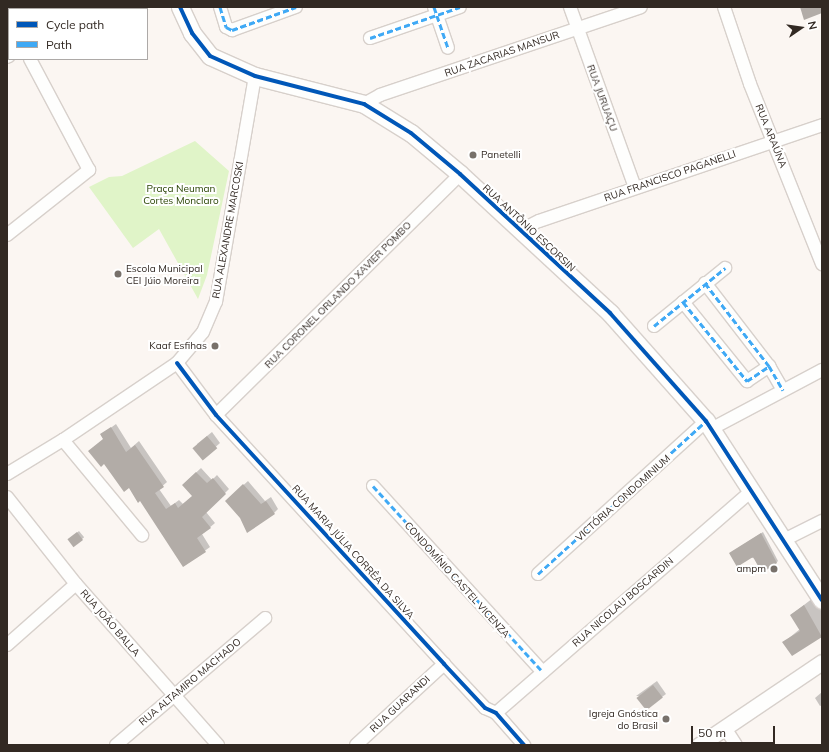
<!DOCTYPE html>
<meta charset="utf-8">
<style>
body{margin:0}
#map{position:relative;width:829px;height:752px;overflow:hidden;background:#fbf6f2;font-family:Mulish,sans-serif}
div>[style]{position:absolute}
.green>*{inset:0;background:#e0f4c8}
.shadow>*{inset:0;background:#0003;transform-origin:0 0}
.building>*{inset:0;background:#b2aca7;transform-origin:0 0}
.roads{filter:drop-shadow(1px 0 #d7d0cb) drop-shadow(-1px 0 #d7d0cb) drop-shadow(0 1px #d7d0cb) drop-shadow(0 -1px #d7d0cb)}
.minor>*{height:12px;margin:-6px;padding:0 6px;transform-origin:6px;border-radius:6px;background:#fefefd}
.tertiary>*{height:15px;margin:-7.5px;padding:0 7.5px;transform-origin:7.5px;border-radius:7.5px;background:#fefefd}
.secondary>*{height:17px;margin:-8.5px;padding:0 8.5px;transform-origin:8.5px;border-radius:8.5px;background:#fefefd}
.quiet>*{height:3px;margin-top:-1.5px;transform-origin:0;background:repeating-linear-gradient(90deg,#3fa9f5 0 6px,transparent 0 9px)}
.cycleway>*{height:4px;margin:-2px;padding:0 2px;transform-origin:2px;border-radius:2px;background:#0057b8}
.dots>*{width:11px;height:11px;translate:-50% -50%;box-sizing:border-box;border:2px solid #fff;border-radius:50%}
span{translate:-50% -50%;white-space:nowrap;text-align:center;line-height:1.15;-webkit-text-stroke:4px #fff;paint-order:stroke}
.street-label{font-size:10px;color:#322923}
.poi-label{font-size:10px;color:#322923}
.left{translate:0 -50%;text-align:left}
.right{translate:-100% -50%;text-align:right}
.park-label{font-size:10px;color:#274200}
.frame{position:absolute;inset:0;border:8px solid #322923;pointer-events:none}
.legend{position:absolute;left:8px;top:8px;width:140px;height:52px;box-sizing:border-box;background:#fff;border:1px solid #ada9a7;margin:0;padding:5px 7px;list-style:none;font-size:12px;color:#322923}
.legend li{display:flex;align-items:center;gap:8px;height:20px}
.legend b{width:20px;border:1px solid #ada9a7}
.north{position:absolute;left:781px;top:8px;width:40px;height:40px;-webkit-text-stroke:3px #fff;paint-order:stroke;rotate:77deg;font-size:11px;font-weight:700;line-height:16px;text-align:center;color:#322923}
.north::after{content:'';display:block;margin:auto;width:14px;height:18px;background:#322923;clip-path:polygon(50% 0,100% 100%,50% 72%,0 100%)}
.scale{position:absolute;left:691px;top:726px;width:84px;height:18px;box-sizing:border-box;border:2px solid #322923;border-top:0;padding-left:5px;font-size:12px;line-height:14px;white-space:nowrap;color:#322923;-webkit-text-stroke:3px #fff;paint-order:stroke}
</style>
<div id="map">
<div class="green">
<div style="clip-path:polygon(195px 141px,229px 171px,207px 275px,198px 299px,159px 229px,133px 248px,89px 187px,109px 177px,122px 176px)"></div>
</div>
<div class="shadow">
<div style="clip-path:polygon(116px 424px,131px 448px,139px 441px,167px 482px,159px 489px,171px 506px,179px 500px,183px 504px,193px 496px,187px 481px,201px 468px,212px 480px,217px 475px,229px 489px,206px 512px,215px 523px,202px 534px,210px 547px,184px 566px,101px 435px)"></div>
<div style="clip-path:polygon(212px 432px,220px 443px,202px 459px,197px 444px)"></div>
<div style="clip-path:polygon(248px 481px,265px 501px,271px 497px,278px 509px,274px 513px,230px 497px)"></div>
<div style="left:79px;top:531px;width:8px;height:13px;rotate:50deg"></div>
<div style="clip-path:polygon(763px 532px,778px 561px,776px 563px,730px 553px)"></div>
<div style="clip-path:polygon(813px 598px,822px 612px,822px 636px,792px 654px,784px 642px,800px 629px,791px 615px)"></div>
<div style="clip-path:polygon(657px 681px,666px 694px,662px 697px,636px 696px)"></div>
<div style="clip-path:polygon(822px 692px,822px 705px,820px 706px,815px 698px)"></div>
</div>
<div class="building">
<div style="clip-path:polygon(800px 7px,822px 7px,822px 13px,804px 20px)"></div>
<div style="clip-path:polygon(111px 427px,126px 452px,135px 445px,164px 487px,155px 493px,166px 509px,175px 503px,178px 508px,192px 496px,182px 485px,196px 472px,207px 483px,213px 478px,226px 494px,202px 517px,211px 528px,197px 538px,206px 552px,183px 567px,140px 501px,138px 503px,129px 488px,124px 492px,104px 464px,101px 467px,88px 451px,103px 439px,100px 434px)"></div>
<div style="left:207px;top:436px;width:16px;height:19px;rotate:50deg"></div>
<div style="clip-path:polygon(243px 484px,261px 504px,266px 501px,275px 514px,247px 533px,240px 518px,225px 501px)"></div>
<div style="left:77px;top:532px;width:10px;height:12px;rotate:53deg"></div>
<div style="clip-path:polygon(761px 533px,777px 563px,762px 573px,753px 557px,737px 567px,729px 553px)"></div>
<div style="clip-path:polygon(804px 605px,822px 637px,792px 656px,782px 642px,800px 631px,790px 615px)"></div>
<div style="left:653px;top:685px;width:16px;height:21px;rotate:52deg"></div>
</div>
<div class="roads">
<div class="minor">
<div style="left:220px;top:7px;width:21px;rotate:73deg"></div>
<div style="left:226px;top:27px;width:7px;rotate:27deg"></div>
<div style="left:232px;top:30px;width:68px;rotate:-19.8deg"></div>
<div style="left:434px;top:7px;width:43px;rotate:71.1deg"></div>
<div style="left:570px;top:7px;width:192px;rotate:70.2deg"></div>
<div style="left:724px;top:7px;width:81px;rotate:71.3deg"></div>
<div style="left:750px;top:84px;width:194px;rotate:68.2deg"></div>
<div style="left:84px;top:9px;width:4px;rotate:-27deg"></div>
<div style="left:370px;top:38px;width:95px;rotate:-19deg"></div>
<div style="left:7px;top:57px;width:2px;rotate:-27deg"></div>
<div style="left:364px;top:104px;width:18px;rotate:-29deg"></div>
<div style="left:380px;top:95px;width:275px;rotate:-18.6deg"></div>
<div style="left:519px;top:231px;width:22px;rotate:-27deg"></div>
<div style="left:539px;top:221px;width:299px;rotate:-18.7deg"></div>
<div style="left:7px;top:235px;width:105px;rotate:-38.4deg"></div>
<div style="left:89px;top:170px;width:126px;rotate:-118deg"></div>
<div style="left:705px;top:283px;width:105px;rotate:52.4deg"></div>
<div style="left:769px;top:366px;width:28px;rotate:60deg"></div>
<div style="left:683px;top:302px;width:102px;rotate:51deg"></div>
<div style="left:747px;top:381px;width:27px;rotate:-34deg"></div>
<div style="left:654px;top:326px;width:92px;rotate:-39.2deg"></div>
<div style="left:177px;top:363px;width:65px;rotate:53.1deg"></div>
<div style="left:216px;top:415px;width:338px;rotate:47.5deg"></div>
<div style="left:444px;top:664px;width:60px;rotate:47deg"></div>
<div style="left:485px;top:708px;width:12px;rotate:24deg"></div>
<div style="left:496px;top:713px;width:43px;rotate:48.8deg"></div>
<div style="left:216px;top:415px;width:343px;rotate:-44.6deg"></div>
<div style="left:711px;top:429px;width:126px;rotate:-28deg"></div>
<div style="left:63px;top:440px;width:124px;rotate:50.3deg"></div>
<div style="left:7px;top:474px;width:66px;rotate:-31.3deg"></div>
<div style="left:63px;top:440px;width:138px;rotate:-34deg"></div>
<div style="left:177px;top:363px;width:40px;rotate:-50deg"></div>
<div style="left:203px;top:332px;width:33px;rotate:-67deg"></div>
<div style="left:216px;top:302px;width:229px;rotate:-80.2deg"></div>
<div style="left:373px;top:486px;width:252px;rotate:47.6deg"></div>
<div style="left:7px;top:497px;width:111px;rotate:51.6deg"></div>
<div style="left:76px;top:584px;width:215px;rotate:48.6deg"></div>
<div style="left:782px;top:541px;width:45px;rotate:-26.6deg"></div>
<div style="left:538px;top:574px;width:227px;rotate:-42.3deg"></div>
<div style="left:7px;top:645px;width:92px;rotate:-41.5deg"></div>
<div style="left:496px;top:713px;width:338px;rotate:-41deg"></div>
<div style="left:725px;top:728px;width:20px;rotate:57deg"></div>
<div style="left:116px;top:745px;width:196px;rotate:-40.4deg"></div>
<div style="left:356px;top:745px;width:120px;rotate:-42.6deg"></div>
</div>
<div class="tertiary">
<div style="left:699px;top:745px;width:148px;rotate:-34deg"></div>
</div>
<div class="secondary">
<div style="left:180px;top:7px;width:29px;rotate:65deg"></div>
<div style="left:192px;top:33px;width:29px;rotate:52deg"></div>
<div style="left:210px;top:56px;width:49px;rotate:24deg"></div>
<div style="left:255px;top:76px;width:113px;rotate:14.4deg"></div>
<div style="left:364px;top:104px;width:55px;rotate:31.7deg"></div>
<div style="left:411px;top:133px;width:64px;rotate:39.9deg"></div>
<div style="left:460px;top:174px;width:205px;rotate:42.8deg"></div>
<div style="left:610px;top:313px;width:144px;rotate:48.4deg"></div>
<div style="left:706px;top:421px;width:213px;rotate:57.1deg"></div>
</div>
</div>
<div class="quiet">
<div style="left:220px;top:7px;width:21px;rotate:73deg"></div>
<div style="left:226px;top:27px;width:7px;rotate:27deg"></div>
<div style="left:232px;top:30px;width:68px;rotate:-19.8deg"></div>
<div style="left:434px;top:7px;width:43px;rotate:71.1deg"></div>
<div style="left:370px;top:38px;width:95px;rotate:-19deg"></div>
<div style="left:705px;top:283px;width:105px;rotate:52.4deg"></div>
<div style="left:769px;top:366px;width:28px;rotate:60deg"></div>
<div style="left:683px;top:302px;width:102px;rotate:51deg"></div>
<div style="left:747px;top:381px;width:27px;rotate:-34deg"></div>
<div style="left:654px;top:326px;width:92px;rotate:-39.2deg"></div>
<div style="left:373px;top:486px;width:252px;rotate:47.6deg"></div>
<div style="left:538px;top:574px;width:227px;rotate:-42.3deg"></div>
</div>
<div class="cycleway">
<div style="left:180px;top:7px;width:29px;rotate:65deg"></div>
<div style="left:192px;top:33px;width:29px;rotate:52deg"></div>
<div style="left:210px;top:56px;width:49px;rotate:24deg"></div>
<div style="left:255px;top:76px;width:113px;rotate:14.4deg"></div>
<div style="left:364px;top:104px;width:55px;rotate:31.7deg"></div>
<div style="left:411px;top:133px;width:64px;rotate:39.9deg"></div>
<div style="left:460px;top:174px;width:205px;rotate:42.8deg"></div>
<div style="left:610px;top:313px;width:144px;rotate:48.4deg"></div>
<div style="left:706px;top:421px;width:213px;rotate:57.1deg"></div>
<div style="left:177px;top:363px;width:65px;rotate:53.1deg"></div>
<div style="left:216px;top:415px;width:338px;rotate:47.5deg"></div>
<div style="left:444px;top:664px;width:60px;rotate:47deg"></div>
<div style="left:485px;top:708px;width:12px;rotate:24deg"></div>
<div style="left:496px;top:713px;width:43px;rotate:48.8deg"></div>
</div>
<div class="dots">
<div style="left:473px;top:155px;background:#78716b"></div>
<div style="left:118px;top:274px;background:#78716b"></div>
<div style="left:215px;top:346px;background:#78716b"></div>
<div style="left:774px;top:569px;background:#78716b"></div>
<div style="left:666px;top:719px;background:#78716b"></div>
</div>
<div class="street-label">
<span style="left:502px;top:54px;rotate:-19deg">RUA ZACARIAS MANSUR</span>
<span style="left:602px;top:98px;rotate:70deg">RUA JURUAÇU</span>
<span style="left:771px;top:136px;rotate:68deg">RUA ARAÚNA</span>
<span style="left:670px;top:176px;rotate:-19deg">RUA FRANCISCO PAGANELLI</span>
<span style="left:529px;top:228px;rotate:43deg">RUA ANTÔNIO ESCORSIN</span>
<span style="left:228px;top:230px;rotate:-80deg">RUA ALEXANDRE MARCOSKI</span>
<span style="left:338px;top:295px;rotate:-45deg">RUA CORONEL ORLANDO XAVIER POMBO</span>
<span style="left:623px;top:498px;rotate:-42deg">VICTÓRIA CONDOMINIUM</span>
<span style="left:353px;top:552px;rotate:48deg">RUA MARIA JÚLIA CORRÊA DA SILVA</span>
<span style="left:457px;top:580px;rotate:48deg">CONDOMÍNIO CASTEL VICENZA</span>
<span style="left:623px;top:602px;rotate:-41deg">RUA NICOLAU BOSCARDIN</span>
<span style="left:110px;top:623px;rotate:49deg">RUA JOÃO BALLA</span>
<span style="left:190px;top:682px;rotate:-40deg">RUA ALTAMIRO MACHADO</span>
<span style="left:400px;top:704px;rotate:-43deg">RUA GUARANDI</span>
</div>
<div class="poi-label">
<span class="left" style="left:481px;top:155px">Panetelli</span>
<span class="left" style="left:126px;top:274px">Escola Municipal<br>CEI Júio Moreira</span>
<span class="right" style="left:207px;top:346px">Kaaf Esfihas</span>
<span class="right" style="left:766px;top:569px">ampm</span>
<span class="right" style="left:658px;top:719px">Igreja Gnóstica<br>do Brasil</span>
</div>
<div class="park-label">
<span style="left:181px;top:194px">Praça Neuman<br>Cortes Monclaro</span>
</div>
<div class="frame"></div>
<ul class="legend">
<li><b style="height:5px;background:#0057b8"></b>Cycle path</li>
<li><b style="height:5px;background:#3fa9f5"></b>Path</li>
</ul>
<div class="north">N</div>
<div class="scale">50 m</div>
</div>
